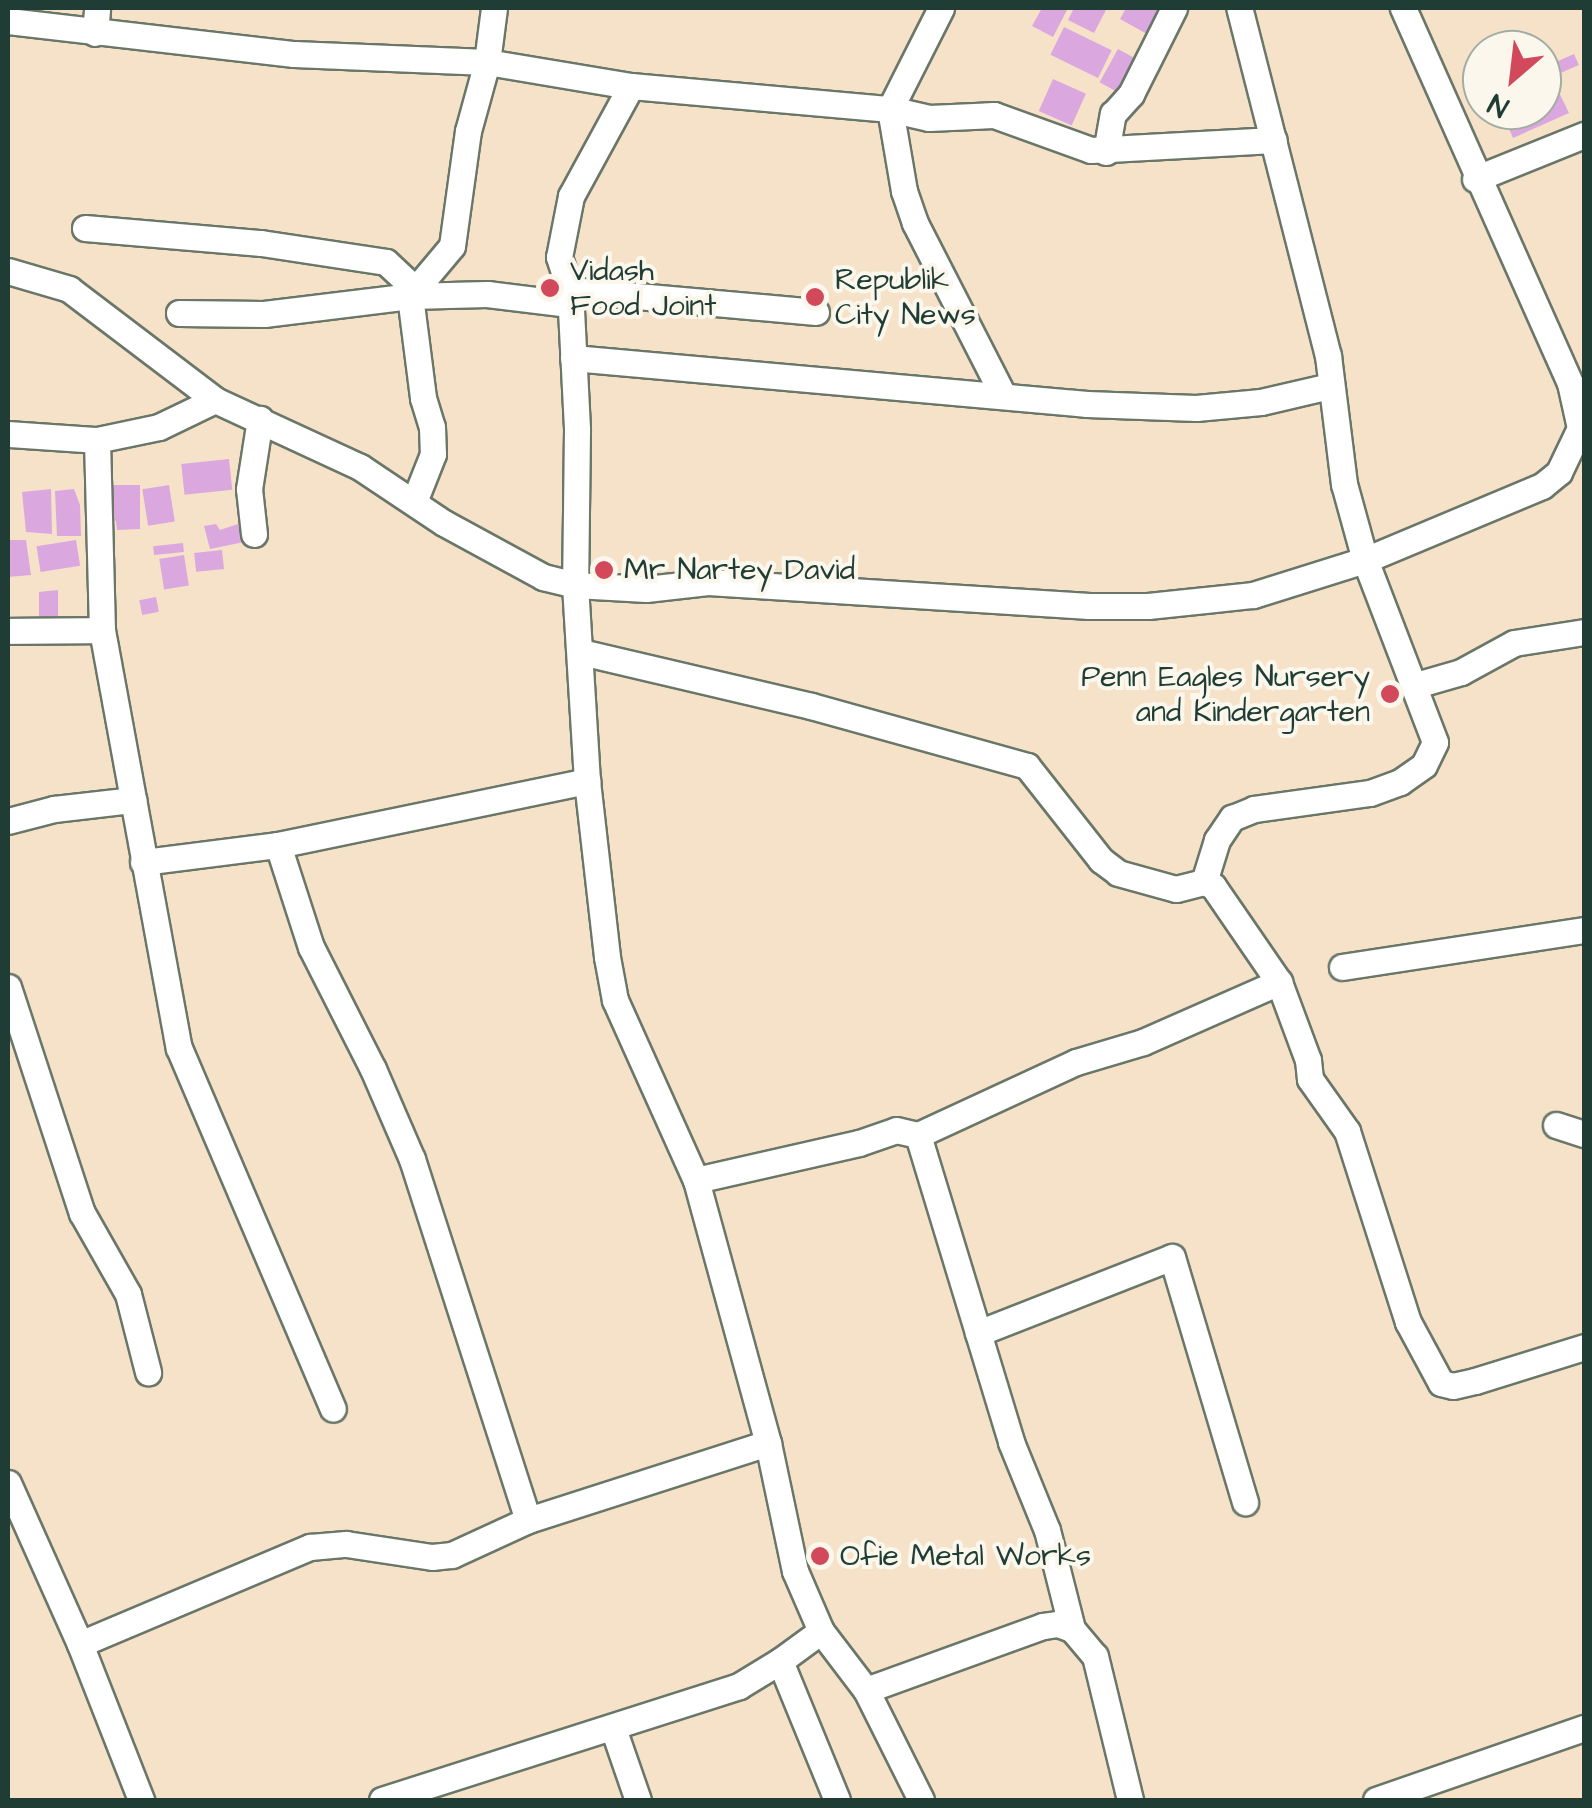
<!DOCTYPE html>
<style>
body{margin:0}
#map{position:relative;width:1592px;height:1808px;overflow:hidden;background:#f5e2c9;font-family:"Architects Daughter",sans-serif}
div>[style]{position:absolute}
.building>*{inset:0;background:#daa8df;transform-origin:0 0}
.roads{filter:drop-shadow(2px 0 #6a7768) drop-shadow(-2px 0 #6a7768) drop-shadow(0 2px #6a7768) drop-shadow(0 -2px #6a7768)}
.minor>*{height:25px;margin:-12.5px;padding:0 12.5px;transform-origin:12.5px;border-radius:12.5px;background:#fff}
.dots>*{width:28px;height:28px;translate:-50% -50%;box-sizing:border-box;border:5px solid #fbf7ec;border-radius:50%}
span{translate:-50% -50%;white-space:nowrap;text-align:center;line-height:1.15;-webkit-text-stroke:8px #fbf7ec;paint-order:stroke}
.poi-label{font-size:30px;color:#1f3d34}
.left{translate:0 -50%;text-align:left}
.right{translate:-100% -50%;text-align:right}
.frame{position:absolute;inset:0;border:10px solid #1f3d34;pointer-events:none}
.north{position:absolute;left:1462px;top:30px;width:100px;height:100px;box-sizing:border-box;background:#fbf7ec;border:2px solid #a3ada2;border-radius:50%;rotate:208deg;font-size:28px;font-weight:700;line-height:40px;text-align:center;color:#1f3d34}
.north::after{content:'';display:block;margin:auto;width:35px;height:45px;background:#d1495b;clip-path:polygon(50% 0,100% 100%,50% 72%,0 100%)}
</style>
<div id="map">
<div class="building">
<div style="clip-path:polygon(1042px 8px,1068px 8px,1053px 37px,1032px 26px)"></div>
<div style="clip-path:polygon(1074px 8px,1107px 8px,1094px 33px,1068px 20px)"></div>
<div style="clip-path:polygon(1126px 8px,1161px 8px,1147px 34px,1120px 19px)"></div>
<div style="left:1064px;top:27px;width:53px;height:31px;rotate:26deg"></div>
<div style="clip-path:polygon(1531px 33px,1538px 50px,1520px 50px,1515px 40px)"></div>
<div style="left:1118px;top:49px;width:25px;height:38px;rotate:29deg"></div>
<div style="left:1574px;top:54px;width:12px;height:23px;rotate:66deg"></div>
<div style="clip-path:polygon(1482px 57px,1482px 82px,1478px 84px,1468px 64px)"></div>
<div style="left:1053px;top:79px;width:36px;height:35px;rotate:24deg"></div>
<div style="clip-path:polygon(1554px 82px,1569px 113px,1513px 138px,1501px 110px,1542px 110px,1542px 88px)"></div>
<div style="left:229px;top:459px;width:31px;height:48px;rotate:84deg"></div>
<div style="clip-path:polygon(110px 485px,140px 485px,140px 529px,117px 530px,116px 521px,109px 519px,105px 496px,111px 495px)"></div>
<div style="left:169px;top:485px;width:37px;height:27px;rotate:81deg"></div>
<div style="clip-path:polygon(51px 489px,52px 534px,26px 532px,22px 492px)"></div>
<div style="clip-path:polygon(74px 489px,80px 505px,81px 536px,57px 536px,55px 491px)"></div>
<div style="clip-path:polygon(216px 524px,220px 530px,238px 524px,244px 542px,210px 549px,204px 526px)"></div>
<div style="clip-path:polygon(8px 540px,26px 540px,31px 575px,8px 577px)"></div>
<div style="left:76px;top:540px;width:26px;height:40px;rotate:81deg"></div>
<div style="left:183px;top:543px;width:9px;height:30px;rotate:84deg"></div>
<div style="left:222px;top:550px;width:19px;height:28px;rotate:84deg"></div>
<div style="left:184px;top:555px;width:31px;height:25px;rotate:81deg"></div>
<div style="clip-path:polygon(58px 590px,58px 616px,39px 618px,39px 592px)"></div>
<div style="left:156px;top:597px;width:15px;height:17px;rotate:79deg"></div>
</div>
<div class="roads">
<div class="minor">
<div style="left:941px;top:8px;width:113px;rotate:116.8deg"></div>
<div style="left:890px;top:109px;width:83px;rotate:80.3deg"></div>
<div style="left:904px;top:191px;width:34px;rotate:71deg"></div>
<div style="left:915px;top:223px;width:193px;rotate:62.9deg"></div>
<div style="left:8px;top:21px;width:288px;rotate:6.6deg"></div>
<div style="left:294px;top:54px;width:193px;rotate:2.4deg"></div>
<div style="left:487px;top:62px;width:146px;rotate:9.5deg"></div>
<div style="left:631px;top:86px;width:260px;rotate:5.1deg"></div>
<div style="left:890px;top:109px;width:40px;rotate:13deg"></div>
<div style="left:929px;top:118px;width:65px;rotate:-2.6deg"></div>
<div style="left:994px;top:115px;width:103px;rotate:19.8deg"></div>
<div style="left:1091px;top:150px;width:183px;rotate:-3.1deg"></div>
<div style="left:95px;top:33px;width:25px;rotate:-85deg"></div>
<div style="left:631px;top:86px;width:125px;rotate:118.6deg"></div>
<div style="left:571px;top:196px;width:62px;rotate:101.1deg"></div>
<div style="left:559px;top:257px;width:35px;rotate:72deg"></div>
<div style="left:570px;top:290px;width:140px;rotate:87.1deg"></div>
<div style="left:577px;top:430px;width:155px;rotate:90.7deg"></div>
<div style="left:575px;top:585px;width:196px;rotate:86.5deg"></div>
<div style="left:587px;top:781px;width:177px;rotate:83.5deg"></div>
<div style="left:607px;top:957px;width:44px;rotate:79.5deg"></div>
<div style="left:615px;top:1000px;width:197px;rotate:65.8deg"></div>
<div style="left:696px;top:1180px;width:273px;rotate:74.7deg"></div>
<div style="left:768px;top:1443px;width:131px;rotate:78.1deg"></div>
<div style="left:795px;top:1571px;width:65px;rotate:66.6deg"></div>
<div style="left:821px;top:1631px;width:51px;rotate:143.8deg"></div>
<div style="left:780px;top:1661px;width:150px;rotate:67.7deg"></div>
<div style="left:1106px;top:152px;width:39px;rotate:-80deg"></div>
<div style="left:1113px;top:114px;width:27px;rotate:-48deg"></div>
<div style="left:1131px;top:94px;width:96px;rotate:-63.4deg"></div>
<div style="left:1475px;top:179px;width:118px;rotate:-22deg"></div>
<div style="left:85px;top:228px;width:177px;rotate:4.9deg"></div>
<div style="left:261px;top:243px;width:126px;rotate:8.6deg"></div>
<div style="left:386px;top:262px;width:25px;rotate:43deg"></div>
<div style="left:404px;top:279px;width:18px;rotate:71deg"></div>
<div style="left:410px;top:296px;width:103px;rotate:82.7deg"></div>
<div style="left:423px;top:398px;width:30px;rotate:73deg"></div>
<div style="left:432px;top:427px;width:27px;rotate:88deg"></div>
<div style="left:433px;top:454px;width:52px;rotate:111.6deg"></div>
<div style="left:8px;top:271px;width:64px;rotate:16.4deg"></div>
<div style="left:69px;top:289px;width:183px;rotate:37.2deg"></div>
<div style="left:215px;top:400px;width:160px;rotate:24.8deg"></div>
<div style="left:360px;top:467px;width:101px;rotate:33.7deg"></div>
<div style="left:444px;top:523px;width:113px;rotate:28.6deg"></div>
<div style="left:543px;top:577px;width:33px;rotate:14deg"></div>
<div style="left:575px;top:585px;width:71px;rotate:3.2deg"></div>
<div style="left:646px;top:589px;width:62px;rotate:-6.4deg"></div>
<div style="left:708px;top:582px;width:382px;rotate:3.6deg"></div>
<div style="left:1089px;top:606px;width:59px"></div>
<div style="left:1148px;top:606px;width:106px;rotate:-6deg"></div>
<div style="left:1253px;top:595px;width:117px;rotate:-17.4deg"></div>
<div style="left:1365px;top:560px;width:192px;rotate:-22.7deg"></div>
<div style="left:1542px;top:486px;width:22px;rotate:-39deg"></div>
<div style="left:1559px;top:472px;width:49px;rotate:-64.5deg"></div>
<div style="left:1580px;top:428px;width:46px;rotate:-102.5deg"></div>
<div style="left:1570px;top:383px;width:411px;rotate:-114deg"></div>
<div style="left:570px;top:290px;width:247px;rotate:5.1deg"></div>
<div style="left:410px;top:296px;width:65px;rotate:-50deg"></div>
<div style="left:452px;top:246px;width:116px;rotate:-82.1deg"></div>
<div style="left:468px;top:131px;width:72px;rotate:-74.6deg"></div>
<div style="left:487px;top:62px;width:54px;rotate:-82.6deg"></div>
<div style="left:179px;top:313px;width:85px;rotate:0.7deg"></div>
<div style="left:264px;top:314px;width:147px;rotate:-7deg"></div>
<div style="left:410px;top:296px;width:77px;rotate:-1.5deg"></div>
<div style="left:487px;top:294px;width:83px;rotate:7deg"></div>
<div style="left:573px;top:358px;width:516px;rotate:5.11deg"></div>
<div style="left:1087px;top:404px;width:109px;rotate:2.1deg"></div>
<div style="left:1196px;top:408px;width:65px;rotate:-5.3deg"></div>
<div style="left:1261px;top:402px;width:71px;rotate:-13.1deg"></div>
<div style="left:215px;top:400px;width:62px;rotate:154.3deg"></div>
<div style="left:159px;top:427px;width:63px;rotate:168.2deg"></div>
<div style="left:97px;top:440px;width:190px;rotate:88.5deg"></div>
<div style="left:102px;top:630px;width:425px;rotate:79.6deg"></div>
<div style="left:179px;top:1048px;width:392px;rotate:66.9deg"></div>
<div style="left:8px;top:434px;width:89px;rotate:3.9deg"></div>
<div style="left:254px;top:534px;width:45px;rotate:-96.3deg"></div>
<div style="left:249px;top:489px;width:71px;rotate:-81.1deg"></div>
<div style="left:8px;top:631px;width:94px;rotate:-0.6deg"></div>
<div style="left:581px;top:652px;width:236px;rotate:13.2deg"></div>
<div style="left:811px;top:706px;width:224px;rotate:15.5deg"></div>
<div style="left:1027px;top:766px;width:120px;rotate:51.8deg"></div>
<div style="left:1101px;top:860px;width:21px;rotate:37deg"></div>
<div style="left:1118px;top:873px;width:60px;rotate:15.4deg"></div>
<div style="left:1176px;top:889px;width:29px;rotate:-14deg"></div>
<div style="left:1204px;top:882px;width:10px;rotate:24deg"></div>
<div style="left:1213px;top:886px;width:116px;rotate:55.5deg"></div>
<div style="left:1279px;top:982px;width:83px;rotate:69.6deg"></div>
<div style="left:1308px;top:1060px;width:19px;rotate:84deg"></div>
<div style="left:1310px;top:1079px;width:64px;rotate:54.6deg"></div>
<div style="left:1347px;top:1131px;width:201px;rotate:72.3deg"></div>
<div style="left:1408px;top:1322px;width:69px;rotate:61.6deg"></div>
<div style="left:1441px;top:1383px;width:12px;rotate:14deg"></div>
<div style="left:1453px;top:1386px;width:23px;rotate:-13deg"></div>
<div style="left:1475px;top:1381px;width:114px;rotate:-17.3deg"></div>
<div style="left:1416px;top:685px;width:47px;rotate:-16.1deg"></div>
<div style="left:1461px;top:672px;width:60px;rotate:-28.7deg"></div>
<div style="left:1514px;top:643px;width:71px;rotate:-8.9deg"></div>
<div style="left:8px;top:821px;width:48px;rotate:-14.6deg"></div>
<div style="left:54px;top:809px;width:80px;rotate:-6.5deg"></div>
<div style="left:278px;top:845px;width:107px;rotate:72.1deg"></div>
<div style="left:311px;top:947px;width:137px;rotate:63.1deg"></div>
<div style="left:373px;top:1069px;width:98px;rotate:66.6deg"></div>
<div style="left:412px;top:1159px;width:379px;rotate:72.2deg"></div>
<div style="left:143px;top:862px;width:136px;rotate:-7.2deg"></div>
<div style="left:278px;top:845px;width:316px;rotate:-11.7deg"></div>
<div style="left:1204px;top:882px;width:44px;rotate:-72.8deg"></div>
<div style="left:1217px;top:840px;width:27px;rotate:-56deg"></div>
<div style="left:1232px;top:818px;width:24px;rotate:-22deg"></div>
<div style="left:1254px;top:809px;width:117px;rotate:-7.9deg"></div>
<div style="left:1370px;top:793px;width:32px;rotate:-20deg"></div>
<div style="left:1400px;top:782px;width:29px;rotate:-35deg"></div>
<div style="left:1424px;top:765px;width:25px;rotate:-64deg"></div>
<div style="left:1435px;top:742px;width:195px;rotate:-111deg"></div>
<div style="left:1365px;top:560px;width:79px;rotate:-105.4deg"></div>
<div style="left:1344px;top:484px;width:129px;rotate:-97.1deg"></div>
<div style="left:1328px;top:356px;width:359px;rotate:-104.3deg"></div>
<div style="left:1342px;top:967px;width:245px;rotate:-8.7deg"></div>
<div style="left:8px;top:987px;width:238px;rotate:71.9deg"></div>
<div style="left:82px;top:1213px;width:93px;rotate:60.4deg"></div>
<div style="left:128px;top:1294px;width:81px;rotate:75.6deg"></div>
<div style="left:1556px;top:1125px;width:29px;rotate:18deg"></div>
<div style="left:918px;top:1135px;width:321px;rotate:73.1deg"></div>
<div style="left:1011px;top:1442px;width:95px;rotate:67.8deg"></div>
<div style="left:1047px;top:1530px;width:102px;rotate:75.8deg"></div>
<div style="left:696px;top:1180px;width:167px;rotate:-12.8deg"></div>
<div style="left:859px;top:1143px;width:39px;rotate:-19deg"></div>
<div style="left:896px;top:1130px;width:23px;rotate:13deg"></div>
<div style="left:918px;top:1135px;width:174px;rotate:-24.8deg"></div>
<div style="left:1076px;top:1062px;width:70px;rotate:-16.6deg"></div>
<div style="left:1143px;top:1042px;width:149px;rotate:-23.8deg"></div>
<div style="left:978px;top:1333px;width:208px;rotate:-21.4deg"></div>
<div style="left:1172px;top:1257px;width:256px;rotate:73.4deg"></div>
<div style="left:8px;top:1483px;width:176px;rotate:65.9deg"></div>
<div style="left:80px;top:1644px;width:168px;rotate:68.6deg"></div>
<div style="left:821px;top:1631px;width:74px;rotate:52.7deg"></div>
<div style="left:866px;top:1690px;width:123px;rotate:63.4deg"></div>
<div style="left:80px;top:1644px;width:250px;rotate:-22.9deg"></div>
<div style="left:310px;top:1547px;width:36px;rotate:-5deg"></div>
<div style="left:346px;top:1544px;width:87px;rotate:8.6deg"></div>
<div style="left:432px;top:1557px;width:20px;rotate:-6deg"></div>
<div style="left:452px;top:1555px;width:84px;rotate:-24.7deg"></div>
<div style="left:528px;top:1520px;width:252px;rotate:-17.8deg"></div>
<div style="left:866px;top:1690px;width:188px;rotate:-19.9deg"></div>
<div style="left:1043px;top:1626px;width:15px;rotate:-8deg"></div>
<div style="left:1058px;top:1624px;width:15px;rotate:20deg"></div>
<div style="left:1072px;top:1629px;width:35px;rotate:50deg"></div>
<div style="left:1095px;top:1656px;width:148px;rotate:76.3deg"></div>
<div style="left:613px;top:1728px;width:76px;rotate:70.9deg"></div>
<div style="left:382px;top:1800px;width:375px;rotate:-17.7deg"></div>
<div style="left:739px;top:1686px;width:48px;rotate:-31.4deg"></div>
<div style="left:1376px;top:1800px;width:220px;rotate:-19.1deg"></div>
</div>
</div>
<div class="dots">
<div style="left:550px;top:288px;background:#d1495b"></div>
<div style="left:815px;top:297px;background:#d1495b"></div>
<div style="left:604px;top:570px;background:#d1495b"></div>
<div style="left:1390px;top:694px;background:#d1495b"></div>
<div style="left:820px;top:1556px;background:#d1495b"></div>
</div>
<div class="poi-label">
<span class="left" style="left:570px;top:288px">Vidash<br>Food Joint</span>
<span class="left" style="left:835px;top:297px">Republik<br>City News</span>
<span class="left" style="left:624px;top:570px">Mr Nartey David</span>
<span class="right" style="left:1370px;top:694px">Penn Eagles Nursery<br>and Kindergarten</span>
<span class="left" style="left:840px;top:1556px">Ofie Metal Works</span>
</div>
<div class="frame"></div>
<div class="north">N</div>
</div>
